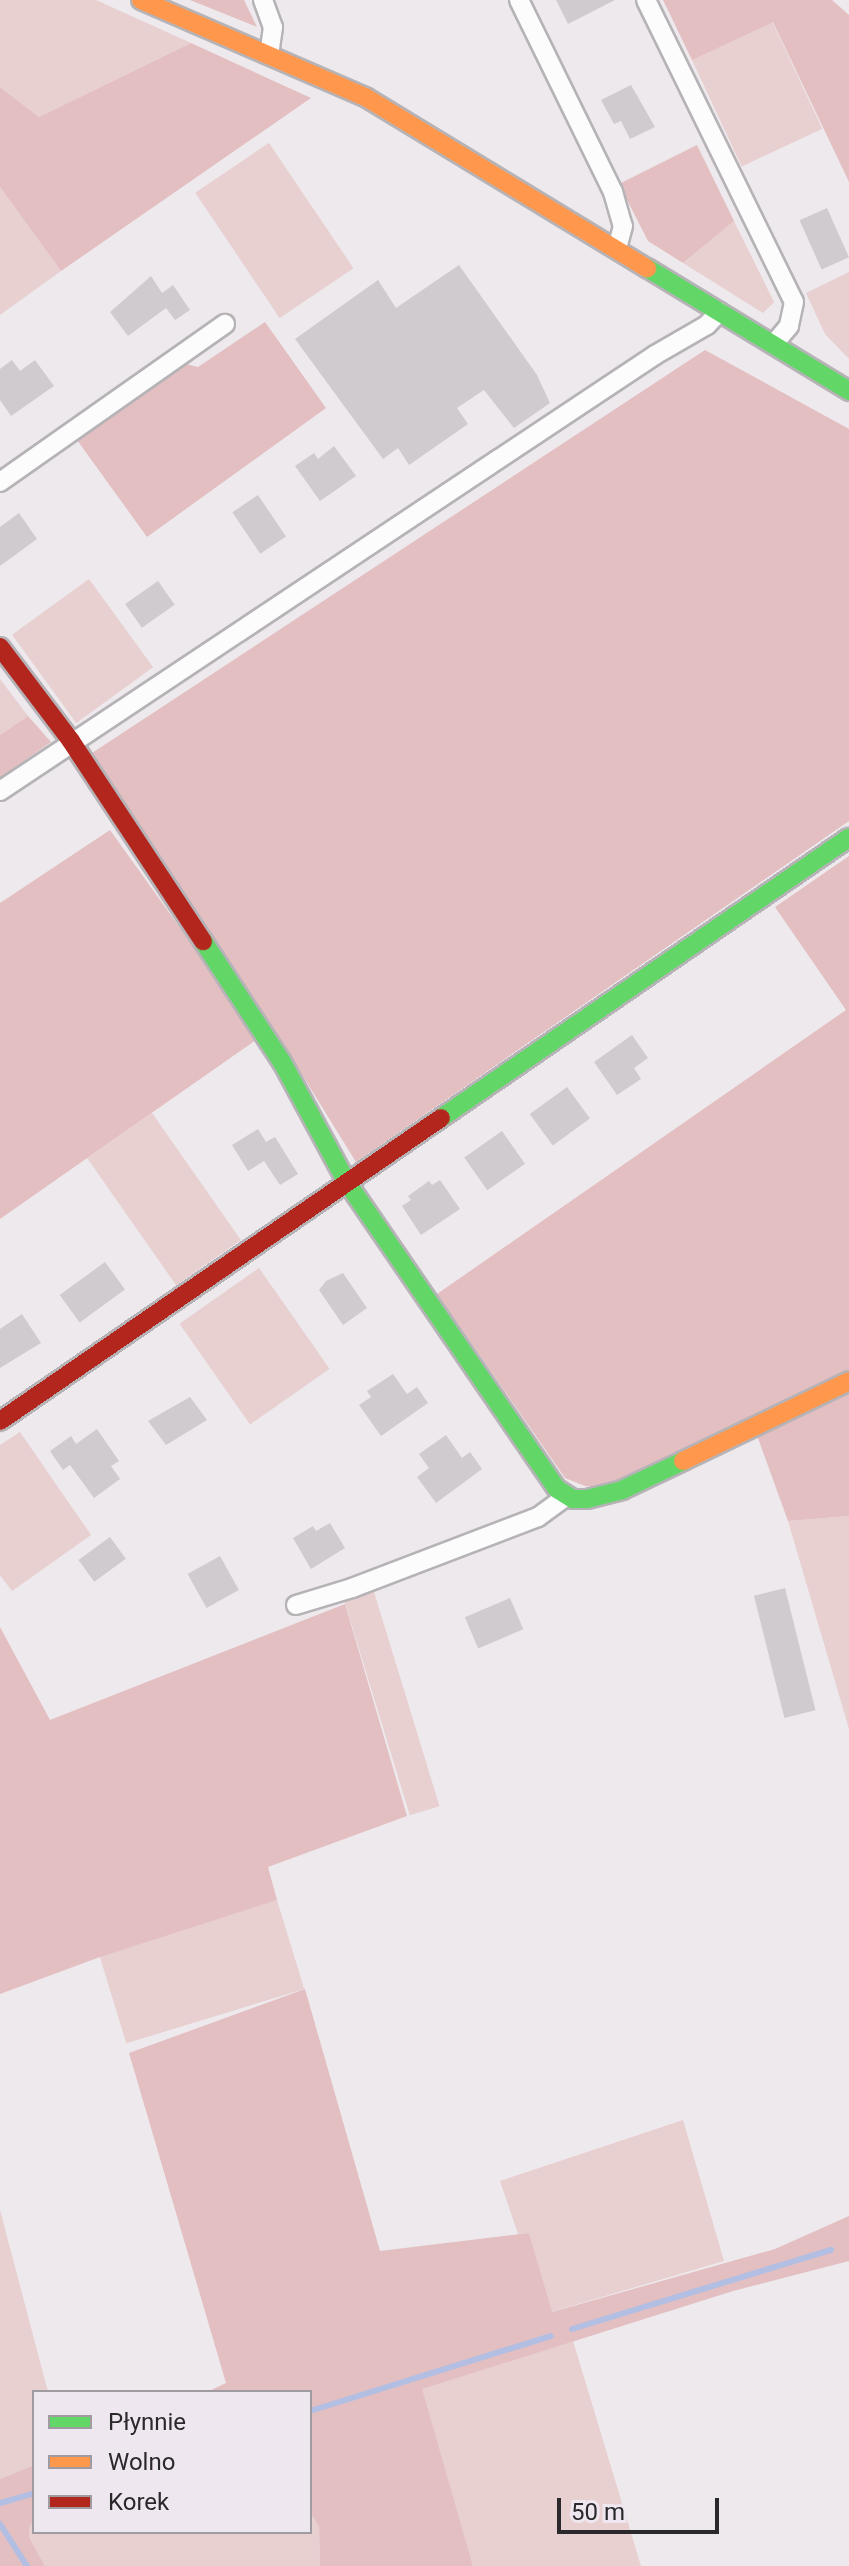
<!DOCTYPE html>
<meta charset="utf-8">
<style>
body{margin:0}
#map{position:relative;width:849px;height:2566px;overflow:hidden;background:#ede9ed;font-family:Roboto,sans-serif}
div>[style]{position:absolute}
.green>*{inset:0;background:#e8cfd0;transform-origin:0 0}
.forest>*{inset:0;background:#e3bfc2}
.stream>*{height:6px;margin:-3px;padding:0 3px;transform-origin:3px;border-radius:3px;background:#b2bfe2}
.building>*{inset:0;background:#cfcbce;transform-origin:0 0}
.roads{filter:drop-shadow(2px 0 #b6b3b7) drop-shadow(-2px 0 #b6b3b7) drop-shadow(0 2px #b6b3b7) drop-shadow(0 -2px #b6b3b7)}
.street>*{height:18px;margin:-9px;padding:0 9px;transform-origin:9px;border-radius:9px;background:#fcfcfc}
.fast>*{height:18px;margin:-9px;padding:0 9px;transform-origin:9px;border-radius:9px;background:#63d668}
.slow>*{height:18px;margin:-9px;padding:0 9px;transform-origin:9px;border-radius:9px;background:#ff974d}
.jam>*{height:18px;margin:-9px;padding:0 9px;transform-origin:9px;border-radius:9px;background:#b3261e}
span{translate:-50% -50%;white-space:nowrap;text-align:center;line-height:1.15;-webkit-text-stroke:6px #eee7ef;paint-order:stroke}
.legend{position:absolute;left:32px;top:2390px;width:280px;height:144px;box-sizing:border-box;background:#eee7ef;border:2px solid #a09ba1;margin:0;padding:10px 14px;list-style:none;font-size:24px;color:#2b282b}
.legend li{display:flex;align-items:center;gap:16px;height:40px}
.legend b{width:40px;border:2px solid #a09ba1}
.scale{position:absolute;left:557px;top:2498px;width:162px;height:36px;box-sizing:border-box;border:4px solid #2b282b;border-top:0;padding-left:10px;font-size:24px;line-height:28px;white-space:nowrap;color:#2b282b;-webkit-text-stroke:6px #eee7ef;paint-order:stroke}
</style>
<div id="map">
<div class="green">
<div style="clip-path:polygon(0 0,96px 0,191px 43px,39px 117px,0 87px)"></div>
<div style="left:772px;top:21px;width:119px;height:89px;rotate:65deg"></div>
<div style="left:269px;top:143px;width:151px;height:89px;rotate:56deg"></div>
<div style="clip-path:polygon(0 187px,61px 271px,0 315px)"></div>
<div style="clip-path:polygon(734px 221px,774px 302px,763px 313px,683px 263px)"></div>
<div style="clip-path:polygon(849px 272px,849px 359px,825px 334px,806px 293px)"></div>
<div style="left:89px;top:579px;width:109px;height:95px;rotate:54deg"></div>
<div style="clip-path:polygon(0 679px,28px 716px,0 735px)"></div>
<div style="left:152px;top:1113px;width:155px;height:79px;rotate:55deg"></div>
<div style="left:259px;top:1268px;width:123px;height:97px;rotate:55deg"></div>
<div style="clip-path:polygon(20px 1432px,91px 1535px,12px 1591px,0 1575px,0 1445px)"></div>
<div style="clip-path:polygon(849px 1516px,849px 1729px,788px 1521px)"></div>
<div style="left:374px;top:1592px;width:224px;height:31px;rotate:73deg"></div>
<div style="left:277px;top:1900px;width:93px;height:186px;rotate:73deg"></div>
<div style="clip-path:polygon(683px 2120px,724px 2261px,551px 2312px,529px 2233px,518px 2234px,500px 2181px)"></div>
<div style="clip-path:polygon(0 2210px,48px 2392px,34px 2392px,34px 2465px,0 2479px)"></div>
<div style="clip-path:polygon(573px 2341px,641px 2566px,473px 2566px,421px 2389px)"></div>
<div style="clip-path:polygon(310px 2512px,319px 2527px,320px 2566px,45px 2566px,29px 2537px,30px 2525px,34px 2523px,34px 2532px,310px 2532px)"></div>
</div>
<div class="forest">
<div style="clip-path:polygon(190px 0,244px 0,257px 27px)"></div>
<div style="clip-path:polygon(663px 0,832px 0,849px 15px,849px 182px,773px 22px,692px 60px)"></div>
<div style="clip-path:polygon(191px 43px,311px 98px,61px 271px,0 187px,0 87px,39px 117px)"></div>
<div style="clip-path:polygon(697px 145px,734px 221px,683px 263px,648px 241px,619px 184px)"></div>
<div style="clip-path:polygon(265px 322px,326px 408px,147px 537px,77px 440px,186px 364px,198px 367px)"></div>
<div style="clip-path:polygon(705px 350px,849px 429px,849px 821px,356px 1162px,280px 1039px,89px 755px)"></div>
<div style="clip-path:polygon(28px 716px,51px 742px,0 778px,0 735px)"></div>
<div style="clip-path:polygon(110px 830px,259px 1038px,0 1219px,0 903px)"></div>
<div style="clip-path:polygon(849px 856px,849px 1372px,608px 1488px,585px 1486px,565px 1478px,437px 1294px,846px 1010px,775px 907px)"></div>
<div style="clip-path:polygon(849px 1388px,849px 1516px,788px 1521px,755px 1430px)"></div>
<div style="clip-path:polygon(345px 1604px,407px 1816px,268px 1867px,277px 1900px,100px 1957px,0 1994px,0 1627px,50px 1720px)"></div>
<div style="clip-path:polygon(305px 1989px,380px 2251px,529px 2233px,552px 2312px,775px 2249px,849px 2216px,849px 2261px,733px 2291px,422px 2389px,473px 2566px,320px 2566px,319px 2527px,310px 2512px,310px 2392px,207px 2392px,226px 2383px,129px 2053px)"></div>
<div style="clip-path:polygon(34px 2465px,34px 2523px,30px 2525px,29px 2537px,45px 2566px,0 2566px,0 2479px)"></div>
</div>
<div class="stream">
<div style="left:572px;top:2329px;width:271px;rotate:-17deg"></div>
<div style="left:310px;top:2411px;width:252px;rotate:-17.3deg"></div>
<div style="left:0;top:2503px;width:35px;rotate:-16deg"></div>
<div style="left:0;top:2524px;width:50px;rotate:57.3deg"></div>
</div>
<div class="building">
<div style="clip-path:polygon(556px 0,615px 0,568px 24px)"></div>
<div style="clip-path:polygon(631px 85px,655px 127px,630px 139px,621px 121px,614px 124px,601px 100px)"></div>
<div style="left:827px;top:208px;width:54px;height:30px;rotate:66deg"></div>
<div style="clip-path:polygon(459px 265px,537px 375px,550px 403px,514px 428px,484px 390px,457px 408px,468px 424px,409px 465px,398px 448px,383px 459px,295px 339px,378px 280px,396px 308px)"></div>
<div style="clip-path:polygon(151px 276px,162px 293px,173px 285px,190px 310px,175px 320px,166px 308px,128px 336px,110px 312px)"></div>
<div style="clip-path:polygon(12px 360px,20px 371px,35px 360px,54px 386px,11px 416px,0 400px,0 369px)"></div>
<div style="clip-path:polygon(334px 446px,356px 476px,320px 501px,295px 466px,314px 453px,318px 459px)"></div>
<div style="left:258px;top:495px;width:50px;height:31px;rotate:56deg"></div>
<div style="clip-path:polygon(19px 513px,37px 539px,0 566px,0 527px)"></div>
<div style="left:158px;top:581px;width:29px;height:40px;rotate:55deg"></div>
<div style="clip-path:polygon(632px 1035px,648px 1058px,634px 1068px,641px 1079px,617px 1095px,594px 1062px)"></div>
<div style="left:567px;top:1087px;width:39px;height:46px;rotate:54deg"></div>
<div style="clip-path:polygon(258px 1129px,266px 1142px,275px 1137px,298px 1174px,280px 1185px,264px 1161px,248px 1171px,232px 1145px)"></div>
<div style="left:502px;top:1131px;width:40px;height:46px;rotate:55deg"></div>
<div style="clip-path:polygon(440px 1180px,460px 1209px,421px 1235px,402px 1206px,411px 1200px,408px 1196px,429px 1181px,432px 1185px)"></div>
<div style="left:105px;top:1262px;width:34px;height:56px;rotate:54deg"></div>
<div style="clip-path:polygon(343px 1273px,367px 1308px,343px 1325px,319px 1290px,326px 1281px)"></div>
<div style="clip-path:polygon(22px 1314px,41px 1343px,0 1368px,0 1329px)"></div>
<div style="clip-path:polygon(393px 1374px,407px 1394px,417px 1387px,428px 1403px,381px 1436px,359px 1405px,371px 1397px,367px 1391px)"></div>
<div style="clip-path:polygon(190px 1397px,207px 1420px,166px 1445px,148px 1421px)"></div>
<div style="clip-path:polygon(97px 1429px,119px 1461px,111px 1466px,120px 1479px,94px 1498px,70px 1465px,63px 1470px,50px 1451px,71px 1436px,76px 1444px)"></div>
<div style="clip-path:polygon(446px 1435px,462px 1458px,470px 1452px,482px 1469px,436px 1503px,417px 1477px,429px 1468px,419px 1454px)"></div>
<div style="clip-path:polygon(330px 1523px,345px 1548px,311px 1569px,293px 1538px,313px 1526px,316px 1531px)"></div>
<div style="left:110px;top:1537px;width:27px;height:39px;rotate:54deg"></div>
<div style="left:220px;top:1556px;width:39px;height:37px;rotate:61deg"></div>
<div style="left:785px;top:1588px;width:126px;height:32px;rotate:76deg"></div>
<div style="left:510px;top:1598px;width:34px;height:49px;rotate:67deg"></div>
</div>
<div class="roads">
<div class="street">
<div style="left:263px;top:0;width:29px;rotate:70deg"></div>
<div style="left:273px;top:27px;width:27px;rotate:98deg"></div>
<div style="left:519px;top:0;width:214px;rotate:63.9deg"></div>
<div style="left:613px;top:192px;width:35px;rotate:74deg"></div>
<div style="left:623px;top:226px;width:23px;rotate:105deg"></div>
<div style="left:646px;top:0;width:336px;rotate:63.9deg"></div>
<div style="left:794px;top:302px;width:25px;rotate:102deg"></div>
<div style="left:789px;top:326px;width:23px;rotate:130deg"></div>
<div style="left:0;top:482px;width:275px;rotate:-35.1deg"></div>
<div style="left:0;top:791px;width:787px;rotate:-33.65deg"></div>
<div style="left:655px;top:355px;width:60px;rotate:-30deg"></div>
<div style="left:707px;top:325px;width:18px;rotate:-47deg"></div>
<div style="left:296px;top:1605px;width:59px;rotate:-16.9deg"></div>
<div style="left:352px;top:1588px;width:199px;rotate:-20.9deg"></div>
<div style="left:538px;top:1517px;width:36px;rotate:-36deg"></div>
</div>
<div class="fast">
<div style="left:647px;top:268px;width:237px;rotate:31.3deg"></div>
<div style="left:203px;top:941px;width:145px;rotate:56.9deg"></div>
<div style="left:282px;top:1062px;width:135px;rotate:61.7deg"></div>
<div style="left:346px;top:1181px;width:373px;rotate:55.6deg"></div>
<div style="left:557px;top:1489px;width:19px;rotate:32deg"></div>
<div style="left:573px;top:1499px;width:14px"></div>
<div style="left:587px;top:1499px;width:36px;rotate:-14deg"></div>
<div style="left:622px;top:1490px;width:68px;rotate:-25.4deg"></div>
<div style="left:441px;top:1118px;width:495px;rotate:-34.5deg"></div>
</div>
<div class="slow">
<div style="left:141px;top:0;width:246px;rotate:23.4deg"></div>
<div style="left:367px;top:98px;width:328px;rotate:31.3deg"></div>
<div style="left:683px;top:1461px;width:184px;rotate:-25.7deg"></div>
</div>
<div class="jam">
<div style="left:0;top:647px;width:118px;rotate:52.9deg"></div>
<div style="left:71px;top:741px;width:240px;rotate:56.6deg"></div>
<div style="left:0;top:1421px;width:535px;rotate:-34.49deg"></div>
</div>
</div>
<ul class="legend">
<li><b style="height:10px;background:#63d668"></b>Płynnie</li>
<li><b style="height:10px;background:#ff974d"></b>Wolno</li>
<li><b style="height:10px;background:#b3261e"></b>Korek</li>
</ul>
<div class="scale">50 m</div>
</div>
